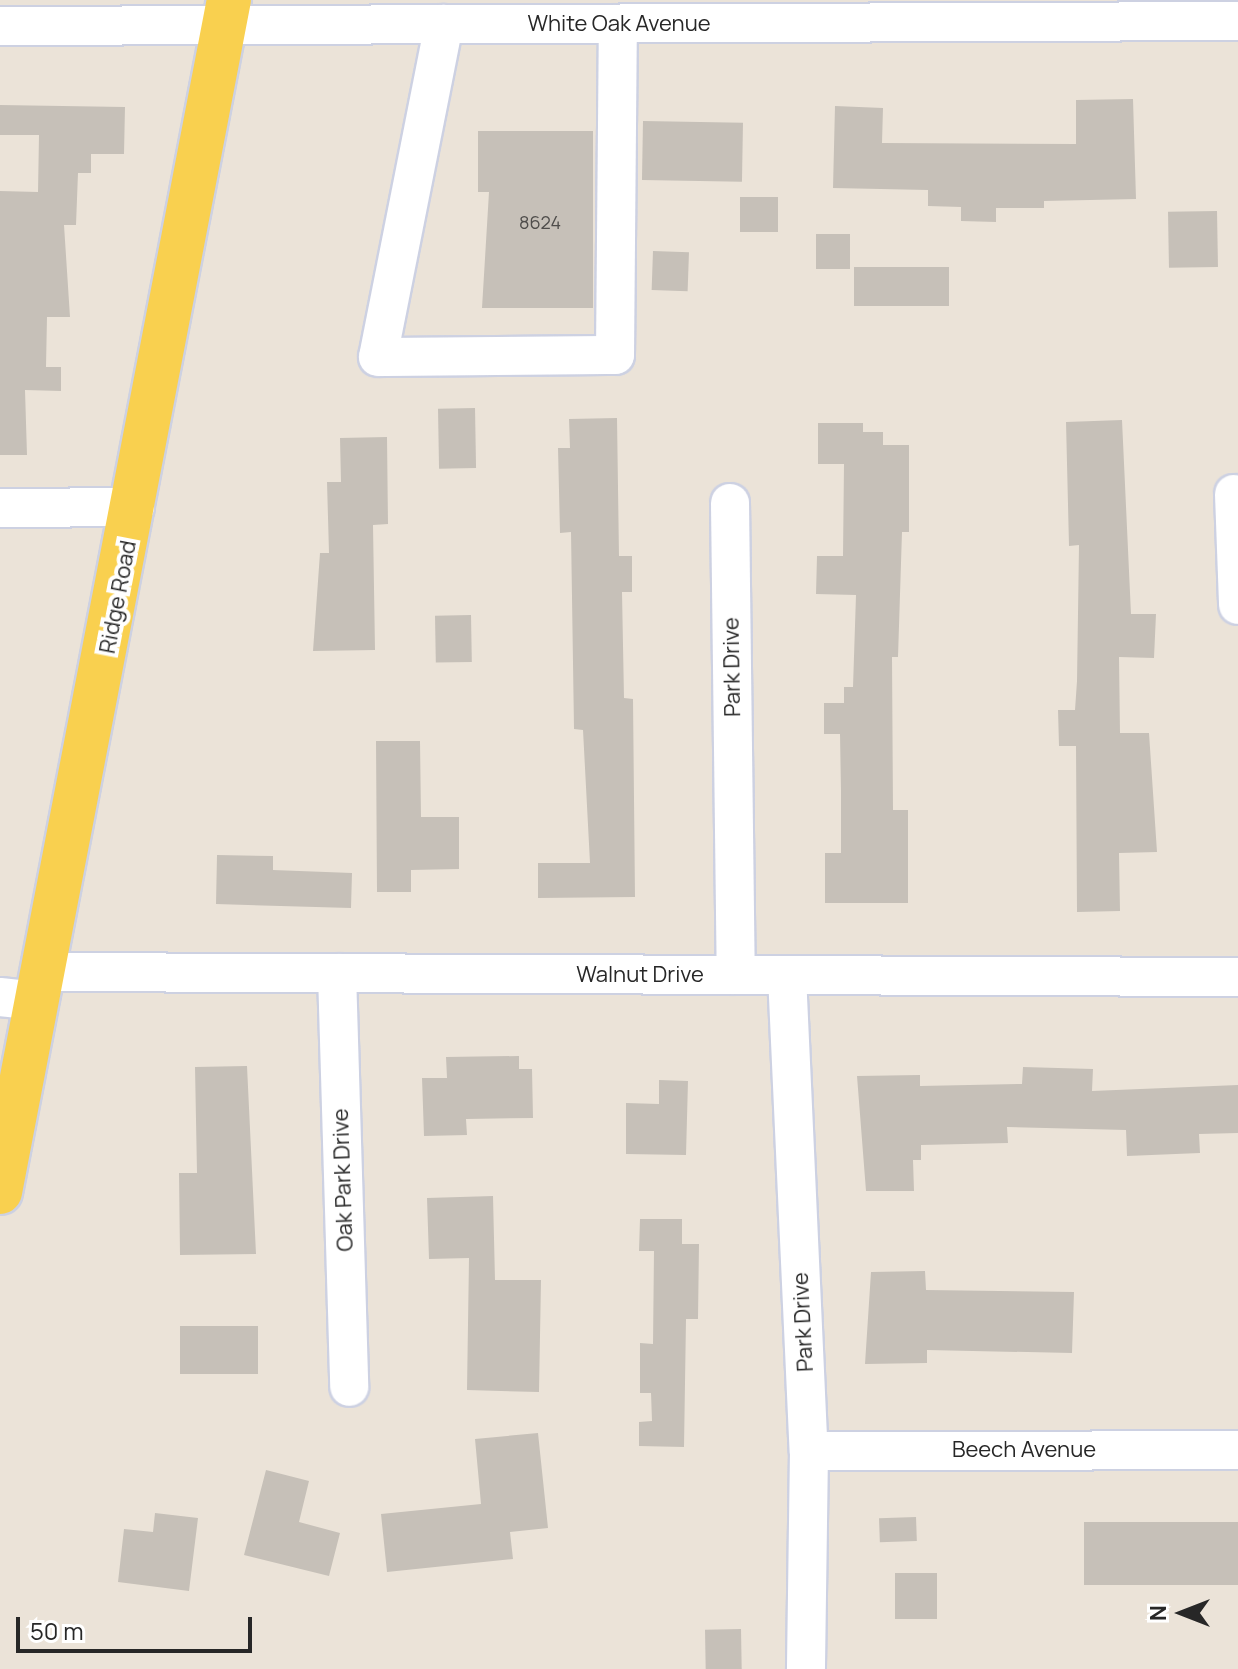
<!DOCTYPE html>
<style>
body{margin:0}
#map{position:relative;width:1238px;height:1669px;overflow:hidden;background:#ebe3d8;font-family:Manrope,sans-serif}
div>[style]{position:absolute}
.building>*{inset:0;background:#c6c0b8;transform-origin:0 0}
.roads{filter:drop-shadow(2px 0 #cdd1e2) drop-shadow(-2px 0 #cdd1e2) drop-shadow(0 2px #cdd1e2) drop-shadow(0 -2px #cdd1e2)}
.minor>*{height:38px;margin:-19px;padding:0 19px;transform-origin:19px;border-radius:19px;background:#fff}
.major>*{height:44px;margin:-22px;padding:0 22px;transform-origin:22px;border-radius:22px;background:#f9d04f}
span{translate:-50% -50%;white-space:nowrap;text-align:center;line-height:1.15;-webkit-text-stroke:8px #fff;paint-order:stroke}
.number-label{font-size:18px;color:#4f4d4b}
.number-label span{-webkit-text-stroke-width:0}
.street-label{font-size:22px;color:#272727}
.north{position:absolute;left:1142px;top:1573px;width:80px;height:80px;-webkit-text-stroke:6px #fff;paint-order:stroke;rotate:270deg;font-size:22px;font-weight:700;line-height:32px;text-align:center;color:#272727}
.north::after{content:'';display:block;margin:auto;width:28px;height:36px;background:#272727;clip-path:polygon(50% 0,100% 100%,50% 72%,0 100%)}
.scale{position:absolute;left:16px;top:1617px;width:236px;height:36px;box-sizing:border-box;border:4px solid #272727;border-top:0;padding-left:10px;font-size:24px;line-height:28px;white-space:nowrap;color:#272727;-webkit-text-stroke:6px #fff;paint-order:stroke}
</style>
<div id="map">
<div class="building">
<div style="clip-path:polygon(1133px 99px,1136px 199px,1044px 201px,1044px 208px,996px 208px,996px 222px,961px 221px,961px 207px,928px 206px,928px 190px,833px 188px,835px 106px,883px 108px,882px 143px,1076px 144px,1076px 100px)"></div>
<div style="clip-path:polygon(0 105px,125px 107px,124px 154px,91px 154px,91px 173px,78px 173px,76px 225px,64px 225px,70px 317px,47px 317px,46px 367px,61px 367px,61px 391px,25px 390px,27px 455px,0 455px,0 191px,38px 192px,39px 135px,0 135px)"></div>
<div style="left:643px;top:121px;width:100px;height:59px;rotate:1deg"></div>
<div style="clip-path:polygon(478px 131px,593px 131px,593px 308px,482px 308px,489px 192px,478px 192px)"></div>
<div style="left:740px;top:197px;width:38px;height:35px"></div>
<div style="left:1217px;top:211px;width:56px;height:49px;rotate:89deg"></div>
<div style="left:816px;top:234px;width:34px;height:35px"></div>
<div style="left:653px;top:251px;width:36px;height:39px;rotate:2deg"></div>
<div style="left:854px;top:267px;width:95px;height:39px"></div>
<div style="left:475px;top:408px;width:60px;height:37px;rotate:89deg"></div>
<div style="clip-path:polygon(617px 418px,619px 556px,632px 556px,632px 592px,622px 592px,624px 698px,633px 699px,635px 897px,538px 898px,538px 863px,590px 863px,583px 730px,574px 729px,571px 532px,560px 533px,558px 448px,570px 448px,569px 419px)"></div>
<div style="clip-path:polygon(1122px 420px,1131px 614px,1156px 614px,1154px 658px,1119px 657px,1120px 733px,1149px 733px,1157px 852px,1119px 853px,1120px 911px,1077px 912px,1076px 746px,1059px 746px,1058px 710px,1075px 710px,1077px 681px,1079px 545px,1069px 546px,1066px 422px)"></div>
<div style="clip-path:polygon(818px 423px,863px 423px,863px 432px,883px 432px,883px 445px,909px 445px,909px 532px,902px 532px,898px 657px,892px 657px,893px 810px,908px 810px,908px 903px,825px 903px,825px 853px,841px 853px,841px 792px,840px 734px,824px 734px,824px 703px,844px 703px,844px 687px,853px 687px,856px 595px,816px 594px,817px 556px,843px 556px,844px 464px,818px 464px)"></div>
<div style="clip-path:polygon(387px 437px,388px 524px,373px 525px,375px 650px,313px 651px,320px 553px,329px 553px,327px 482px,341px 482px,340px 438px)"></div>
<div style="left:471px;top:615px;width:47px;height:36px;rotate:89deg"></div>
<div style="clip-path:polygon(376px 741px,420px 741px,421px 817px,459px 817px,459px 869px,411px 870px,411px 892px,377px 892px)"></div>
<div style="clip-path:polygon(217px 855px,273px 856px,273px 870px,352px 873px,351px 908px,216px 904px)"></div>
<div style="clip-path:polygon(519px 1056px,519px 1069px,532px 1069px,533px 1118px,466px 1119px,467px 1135px,424px 1136px,422px 1078px,447px 1078px,446px 1057px)"></div>
<div style="clip-path:polygon(247px 1066px,256px 1254px,180px 1255px,179px 1173px,197px 1173px,195px 1067px)"></div>
<div style="clip-path:polygon(1023px 1067px,1093px 1069px,1092px 1091px,1238px 1085px,1238px 1133px,1199px 1134px,1200px 1153px,1127px 1156px,1126px 1130px,1007px 1127px,1008px 1143px,921px 1145px,921px 1160px,913px 1160px,914px 1191px,866px 1191px,857px 1076px,920px 1075px,920px 1086px,1022px 1084px)"></div>
<div style="clip-path:polygon(659px 1080px,688px 1081px,686px 1155px,626px 1154px,626px 1103px,659px 1104px)"></div>
<div style="clip-path:polygon(493px 1196px,495px 1280px,541px 1280px,539px 1392px,467px 1390px,469px 1258px,429px 1259px,427px 1198px)"></div>
<div style="clip-path:polygon(640px 1219px,682px 1219px,682px 1244px,699px 1244px,698px 1319px,686px 1319px,684px 1447px,639px 1446px,639px 1422px,652px 1421px,651px 1393px,640px 1393px,640px 1343px,653px 1344px,654px 1251px,639px 1251px)"></div>
<div style="clip-path:polygon(925px 1271px,926px 1290px,1074px 1292px,1072px 1353px,927px 1350px,927px 1363px,865px 1364px,871px 1272px)"></div>
<div style="left:258px;top:1326px;width:48px;height:78px;rotate:90deg"></div>
<div style="clip-path:polygon(538px 1433px,548px 1528px,510px 1532px,513px 1559px,387px 1572px,381px 1514px,481px 1504px,475px 1439px)"></div>
<div style="clip-path:polygon(266px 1470px,309px 1481px,299px 1522px,340px 1533px,329px 1576px,244px 1555px)"></div>
<div style="clip-path:polygon(155px 1513px,198px 1518px,189px 1591px,118px 1582px,124px 1529px,153px 1532px)"></div>
<div style="left:916px;top:1517px;width:24px;height:37px;rotate:88deg"></div>
<div style="left:1084px;top:1522px;width:154px;height:63px"></div>
<div style="left:895px;top:1573px;width:42px;height:46px"></div>
<div style="left:741px;top:1629px;width:40px;height:36px;rotate:89deg"></div>
</div>
<div class="roads">
<div class="minor">
<div style="left:444px;top:24px;width:339px;rotate:101.2deg"></div>
<div style="left:378px;top:357px;width:237px;rotate:-0.5deg"></div>
<div style="left:615px;top:355px;width:331px;rotate:-89.5deg"></div>
<div style="left:0;top:26px;width:1238px;rotate:-0.23deg"></div>
<div style="left:1234px;top:494px;width:111px;rotate:87.9deg"></div>
<div style="left:730px;top:503px;width:472px;rotate:89.3deg"></div>
<div style="left:0;top:508px;width:135px;rotate:-0.4deg"></div>
<div style="left:43px;top:972px;width:1195px;rotate:0.24deg"></div>
<div style="left:337px;top:973px;width:414px;rotate:88.3deg"></div>
<div style="left:787px;top:975px;width:477px;rotate:87.4deg"></div>
<div style="left:809px;top:1451px;width:218px;rotate:90.8deg"></div>
<div style="left:0;top:997px;width:37px;rotate:6deg"></div>
<div style="left:809px;top:1451px;width:429px;rotate:-0.1deg"></div>
</div>
<div class="major">
<div style="left:0;top:1192px;width:1214px;rotate:-79.13deg"></div>
</div>
</div>
<div class="number-label">
<span style="left:540px;top:222px">8624</span>
</div>
<div class="street-label">
<span style="left:619px;top:24px">White Oak Avenue</span>
<span style="left:118px;top:597px;rotate:-79deg">Ridge Road</span>
<span style="left:732px;top:667px;rotate:-91deg">Park Drive</span>
<span style="left:640px;top:975px">Walnut Drive</span>
<span style="left:343px;top:1180px;rotate:-92deg">Oak Park Drive</span>
<span style="left:803px;top:1322px;rotate:-93deg">Park Drive</span>
<span style="left:1024px;top:1450px">Beech Avenue</span>
</div>
<div class="north">N</div>
<div class="scale">50 m</div>
</div>
